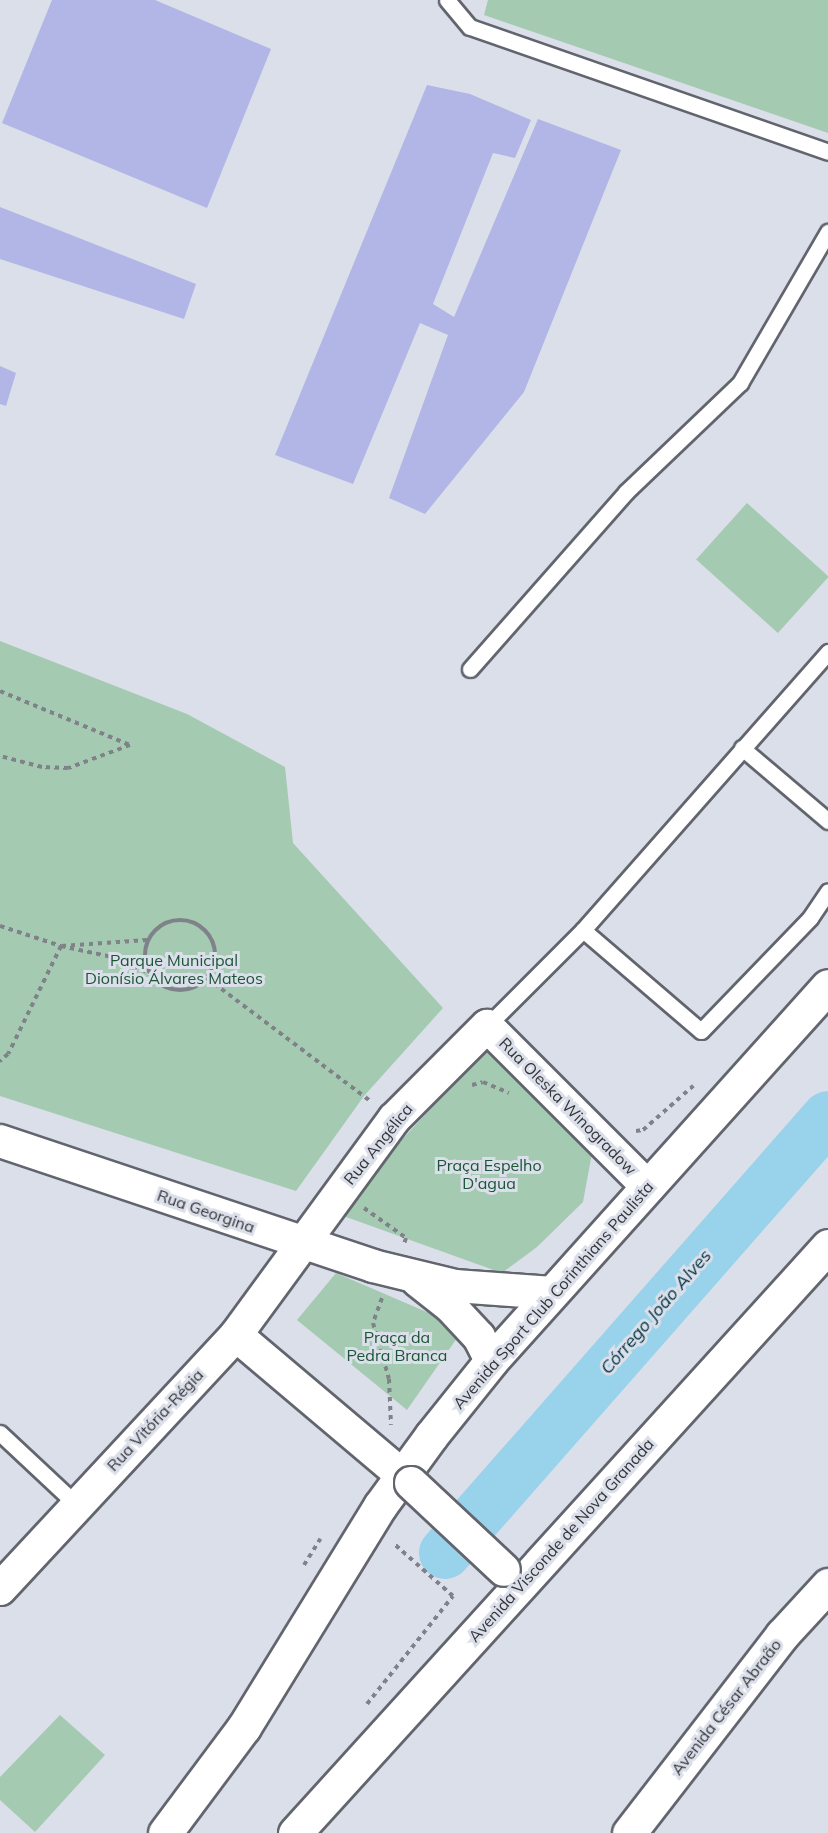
<!DOCTYPE html>
<meta charset="utf-8">
<style>
body{margin:0}
#map{position:relative;width:828px;height:1833px;overflow:hidden;background:#dbdfe9;font-family:Mulish,sans-serif}
div>[style]{position:absolute}
.green>*{inset:0;background:#a4cab1;transform-origin:0 0}
.river>*{height:52px;margin:-26px;padding:0 26px;transform-origin:26px;border-radius:26px;background:#98d2eb}
.building>*{inset:0;background:#b1b6e6}
.path>*{height:4px;margin-top:-2px;transform-origin:0;background:repeating-linear-gradient(90deg,#808289 0 4.5px,transparent 0 9px)}
.path>.ring{margin:-2px;padding:0;box-sizing:content-box;background:none;border:4px solid #808289;border-radius:50%}
.roads{filter:drop-shadow(2px 0 #62656e) drop-shadow(-2px 0 #62656e) drop-shadow(0 2px #62656e) drop-shadow(0 -2px #62656e)}
.service>*{height:15px;margin:-7.5px;padding:0 7.5px;transform-origin:7.5px;border-radius:7.5px;background:#fff}
.minor>*{height:32px;margin:-16px;padding:0 16px;transform-origin:16px;border-radius:16px;background:#fff}
.tertiary>*{height:33px;margin:-16.5px;padding:0 16.5px;transform-origin:16.5px;border-radius:16.5px;background:#fff}
.primary>*{height:33px;margin:-16.5px;padding:0 16.5px;transform-origin:16.5px;border-radius:16.5px;background:#fff}
.bridges{filter:drop-shadow(2px 0 #62656e) drop-shadow(-2px 0 #62656e) drop-shadow(0 2px #62656e) drop-shadow(0 -2px #62656e)}
.minor-bridge>*{height:32px;margin:-16px;padding:0 16px;transform-origin:16px;border-radius:16px;background:#fff}
span{translate:-50% -50%;white-space:nowrap;text-align:center;line-height:1.15;-webkit-text-stroke:6px #dbdfe9;paint-order:stroke}
.park-label{font-size:16px;color:#1b5436}
.street-label{font-size:16px;color:#343539}
.water-label{font-size:18px;color:#034;font-style:italic}
</style>
<div id="map">
<div class="green">
<div style="clip-path:polygon(488px 0,828px 0,828px 133px,484px 15px)"></div>
<div style="left:747px;top:503px;width:110px;height:76px;rotate:42deg"></div>
<div style="clip-path:polygon(0 641px,187px 714px,285px 767px,293px 843px,443px 1008px,364px 1096px,296px 1191px,0 1096px)"></div>
<div style="clip-path:polygon(485px 1049px,592px 1153px,583px 1202px,537px 1247px,502px 1273px,335px 1213px)"></div>
<div style="clip-path:polygon(336px 1273px,464px 1328px,407px 1410px,297px 1320px)"></div>
<div style="clip-path:polygon(60px 1715px,105px 1755px,35px 1832px,0 1800px,0 1777px)"></div>
</div>
<div class="river">
<div style="left:445px;top:1553px;width:580px;rotate:-48.7deg"></div>
</div>
<div class="building">
<div style="clip-path:polygon(52px 0,155px 0,271px 49px,207px 208px,2px 123px)"></div>
<div style="clip-path:polygon(427px 85px,470px 94px,531px 120px,515px 158px,493px 153px,433px 304px,454px 317px,538px 119px,621px 150px,524px 392px,425px 514px,389px 498px,448px 335px,420px 323px,353px 484px,275px 455px)"></div>
<div style="clip-path:polygon(0 207px,196px 284px,184px 319px,0 259px)"></div>
<div style="clip-path:polygon(0 366px,16px 373px,6px 406px,0 404px)"></div>
</div>
<div class="path">
<div style="left:0;top:691px;width:141px;rotate:22.6deg"></div>
<div style="left:130px;top:745px;width:66px;rotate:159.6deg"></div>
<div style="left:68px;top:768px;width:26px;rotate:-178deg"></div>
<div style="left:42px;top:767px;width:43px;rotate:-165.3deg"></div>
<div class="ring" style="left:145px;top:920px;width:66px;height:66px"></div>
<div style="left:0;top:926px;width:64px;rotate:18.2deg"></div>
<div style="left:61px;top:946px;width:120px;rotate:116.1deg"></div>
<div style="left:8px;top:1054px;width:11px;rotate:139deg"></div>
<div style="left:147px;top:940px;width:86px;rotate:176deg"></div>
<div style="left:61px;top:946px;width:57px;rotate:12.1deg"></div>
<div style="left:117px;top:958px;width:35px;rotate:25deg"></div>
<div style="left:207px;top:978px;width:203px;rotate:37deg"></div>
<div style="left:472px;top:1085px;width:11px;rotate:-15deg"></div>
<div style="left:483px;top:1082px;width:28px;rotate:23deg"></div>
<div style="left:636px;top:1131px;width:7px;rotate:-8deg"></div>
<div style="left:643px;top:1130px;width:67px;rotate:-41.3deg"></div>
<div style="left:364px;top:1208px;width:52px;rotate:35.5deg"></div>
<div style="left:406px;top:1238px;width:6px;rotate:108deg"></div>
<div style="left:382px;top:1298px;width:27px;rotate:110deg"></div>
<div style="left:373px;top:1323px;width:58px;rotate:74.1deg"></div>
<div style="left:389px;top:1379px;width:46px;rotate:87.5deg"></div>
<div style="left:304px;top:1565px;width:31px;rotate:-58deg"></div>
<div style="left:367px;top:1704px;width:138px;rotate:-51.5deg"></div>
<div style="left:453px;top:1596px;width:80px;rotate:-138.5deg"></div>
</div>
<div class="roads">
<div class="service">
<div style="left:447px;top:0;width:35px;rotate:50deg"></div>
<div style="left:470px;top:27px;width:379px;rotate:19.2deg"></div>
<div style="left:470px;top:669px;width:236px;rotate:-48.6deg"></div>
<div style="left:626px;top:492px;width:158px;rotate:-43.7deg"></div>
<div style="left:740px;top:383px;width:175px;rotate:-59.8deg"></div>
<div style="left:742px;top:748px;width:113px;rotate:40.3deg"></div>
<div style="left:583px;top:930px;width:155px;rotate:40.6deg"></div>
<div style="left:701px;top:1031px;width:157px;rotate:-46deg"></div>
<div style="left:810px;top:918px;width:32px;rotate:-56deg"></div>
<div style="left:487px;top:1026px;width:136px;rotate:-45deg"></div>
<div style="left:583px;top:930px;width:371px;rotate:-48.6deg"></div>
<div style="left:0;top:1433px;width:104px;rotate:43.1deg"></div>
</div>
<div class="minor">
<div style="left:0;top:1141px;width:393px;rotate:18.5deg"></div>
<div style="left:373px;top:1266px;width:84px;rotate:13.7deg"></div>
<div style="left:455px;top:1286px;width:98px;rotate:4.1deg"></div>
<div style="left:418px;top:1281px;width:42px;rotate:38.2deg"></div>
<div style="left:451px;top:1307px;width:41px;rotate:47deg"></div>
<div style="left:479px;top:1337px;width:27px;rotate:63deg"></div>
<div style="left:236px;top:1335px;width:229px;rotate:40.2deg"></div>
<div style="left:0;top:1589px;width:347px;rotate:-47.1deg"></div>
<div style="left:236px;top:1335px;width:268px;rotate:-53.8deg"></div>
<div style="left:394px;top:1119px;width:132px;rotate:-45deg"></div>
<div style="left:487px;top:1026px;width:228px;rotate:45deg"></div>
</div>
<div class="tertiary">
<div style="left:629px;top:1833px;width:250px;rotate:-52.3deg"></div>
<div style="left:782px;top:1635px;width:68px;rotate:-47.4deg"></div>
</div>
<div class="primary">
<div style="left:165px;top:1833px;width:132px;rotate:-53.3deg"></div>
<div style="left:244px;top:1727px;width:259px;rotate:-58.4deg"></div>
<div style="left:380px;top:1506px;width:87px;rotate:-53.9deg"></div>
<div style="left:431px;top:1436px;width:96px;rotate:-51.3deg"></div>
<div style="left:491px;top:1361px;width:504px;rotate:-48.06deg"></div>
<div style="left:295px;top:1833px;width:793px;rotate:-47.76deg"></div>
</div>
</div>
<div class="bridges">
<div class="minor-bridge">
<div style="left:411px;top:1483px;width:127px;rotate:43.1deg"></div>
</div>
</div>
<div class="park-label">
<span style="left:174px;top:969px">Parque Municipal<br>Dionísio Álvares Mateos</span>
<span style="left:489px;top:1174px">Praça Espelho<br>D'agua</span>
<span style="left:397px;top:1346px">Praça da<br>Pedra Branca</span>
</div>
<div class="street-label">
<span style="left:568px;top:1106px;rotate:45deg">Rua Oleska Winogradow</span>
<span style="left:378px;top:1144px;rotate:-51deg">Rua Angélica</span>
<span style="left:206px;top:1211px;rotate:19deg">Rua Georgina</span>
<span style="left:553px;top:1295px;rotate:-49deg">Avenida Sport Club Corinthians Paulista</span>
<span style="left:155px;top:1420px;rotate:-47deg">Rua Vitória-Régia</span>
<span style="left:561px;top:1540px;rotate:-48deg">Avenida Visconde de Nova Granada</span>
<span style="left:726px;top:1707px;rotate:-52deg">Avenida César Abraão</span>
</div>
<div class="water-label">
<span style="left:656px;top:1312px;rotate:-49deg">Córrego João Alves</span>
</div>
</div>
